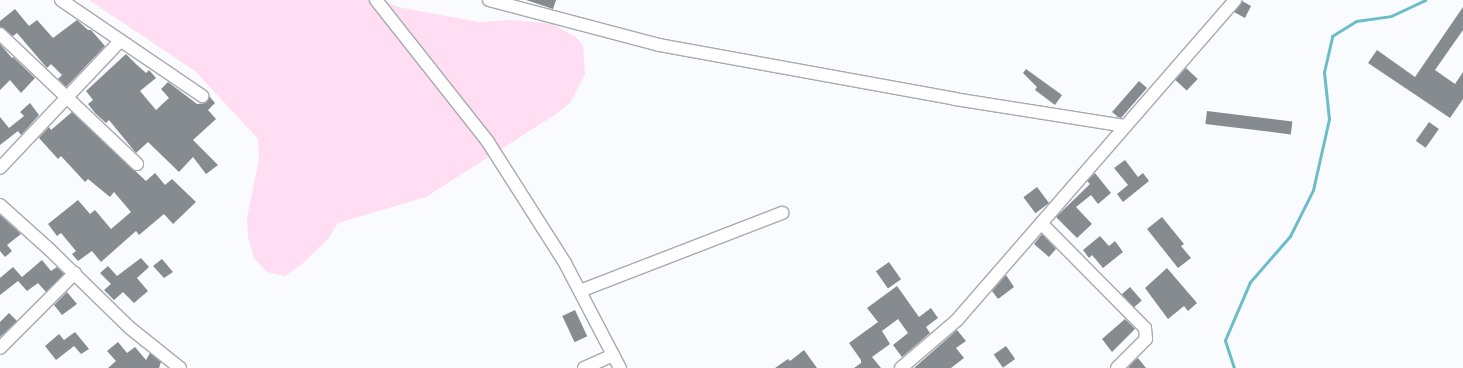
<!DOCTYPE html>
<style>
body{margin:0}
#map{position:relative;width:1463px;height:368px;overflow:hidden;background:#fafbff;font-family:Raleway,sans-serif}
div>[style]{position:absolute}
.green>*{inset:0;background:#ffddf3}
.stream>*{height:3px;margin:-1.5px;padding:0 1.5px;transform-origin:1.5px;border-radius:1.5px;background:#6bbec8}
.building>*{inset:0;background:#858b8f;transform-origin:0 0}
.roads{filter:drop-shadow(1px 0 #a8aab0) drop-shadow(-1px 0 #a8aab0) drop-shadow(0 1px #a8aab0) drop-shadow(0 -1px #a8aab0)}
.street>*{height:12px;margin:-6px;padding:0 6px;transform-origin:6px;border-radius:6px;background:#fff}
span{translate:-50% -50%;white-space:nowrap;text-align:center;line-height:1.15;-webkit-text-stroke:3px #fff;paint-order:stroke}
</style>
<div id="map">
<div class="green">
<div style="clip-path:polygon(89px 0,382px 0,398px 7px,479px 22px,511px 20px,553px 24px,577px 38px,583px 46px,585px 74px,570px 103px,556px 114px,426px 197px,338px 223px,328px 239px,301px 265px,285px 276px,267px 272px,254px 258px,248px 237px,247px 218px,259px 159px,258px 139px,195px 71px)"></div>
</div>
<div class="stream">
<div style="left:1234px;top:368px;width:29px;rotate:-108deg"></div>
<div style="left:1225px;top:340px;width:63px;rotate:-66.7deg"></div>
<div style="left:1250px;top:282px;width:61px;rotate:-49deg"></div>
<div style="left:1290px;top:236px;width:51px;rotate:-63.4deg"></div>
<div style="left:1313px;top:190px;width:73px;rotate:-77.3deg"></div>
<div style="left:1329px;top:119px;width:47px;rotate:-96.1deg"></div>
<div style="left:1324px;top:72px;width:37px;rotate:-77deg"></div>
<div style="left:1332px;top:36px;width:28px;rotate:-32deg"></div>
<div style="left:1356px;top:21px;width:35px;rotate:-8deg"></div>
<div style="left:1391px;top:16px;width:38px;rotate:-25deg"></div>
</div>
<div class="building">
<div style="clip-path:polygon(526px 0,556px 0,553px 9px)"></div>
<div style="clip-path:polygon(1242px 1px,1251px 6px,1245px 18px,1234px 12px)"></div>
<div style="clip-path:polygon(1463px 7px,1463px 30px,1435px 70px,1455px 84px,1463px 72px,1463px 99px,1450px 118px,1368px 63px,1377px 50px,1415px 77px)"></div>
<div style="clip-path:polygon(15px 9px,29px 26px,37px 20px,53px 38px,77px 20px,88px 30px,91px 30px,105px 46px,66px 87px,58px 79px,62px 75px,51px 64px,47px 68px,17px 33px,13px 36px,0 27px,0 21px)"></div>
<div style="clip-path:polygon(0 44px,12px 58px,13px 57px,35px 78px,21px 93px,10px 80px,0 90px)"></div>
<div style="clip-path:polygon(126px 54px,137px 65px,146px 73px,149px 70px,156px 78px,140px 91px,156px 110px,169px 98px,161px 89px,168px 82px,197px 104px,206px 103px,209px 96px,215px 103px,208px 110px,216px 119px,193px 140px,218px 165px,206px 174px,193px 157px,179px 172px,148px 142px,136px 153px,109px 120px,106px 123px,95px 113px,88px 104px,93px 100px,86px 91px)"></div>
<div style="left:1186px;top:68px;width:16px;height:16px;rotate:43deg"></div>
<div style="clip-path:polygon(1026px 69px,1062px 95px,1055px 105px,1035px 90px,1037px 87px,1023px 73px)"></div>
<div style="clip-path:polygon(1139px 81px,1147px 88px,1121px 118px,1118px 117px,1112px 112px)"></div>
<div style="clip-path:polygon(30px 103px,39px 115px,21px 135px,18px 131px,0 145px,0 117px,9px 128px,24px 116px,20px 112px)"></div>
<div style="left:1207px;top:111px;width:86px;height:13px;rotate:7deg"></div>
<div style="clip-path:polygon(72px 112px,146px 181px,155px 173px,165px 185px,172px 179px,196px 202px,173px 224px,164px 214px,139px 235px,136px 231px,101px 262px,92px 251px,78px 261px,72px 254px,76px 251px,61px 233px,57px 236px,48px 224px,78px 200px,90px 214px,95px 210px,111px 229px,131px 212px,114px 192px,110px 197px,88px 179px,85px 182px,61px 156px,58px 159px,39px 138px,49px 127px,51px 130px)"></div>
<div style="left:1429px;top:122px;width:12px;height:23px;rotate:35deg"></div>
<div style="clip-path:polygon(1125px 160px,1138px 177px,1143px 173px,1149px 181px,1123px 202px,1117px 194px,1128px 185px,1114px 168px)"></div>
<div style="clip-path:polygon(1095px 173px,1111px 193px,1098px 204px,1091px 195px,1076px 207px,1092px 224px,1077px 238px,1056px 217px,1090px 184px,1087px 181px)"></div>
<div style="left:1037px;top:187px;width:20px;height:17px;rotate:53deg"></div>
<div style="clip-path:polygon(0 215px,21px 234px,7px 245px,12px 251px,5px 257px,0 251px)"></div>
<div style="clip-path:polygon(1162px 217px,1184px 244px,1181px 246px,1191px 258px,1178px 268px,1147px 229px)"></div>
<div style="clip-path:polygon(1042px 234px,1056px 249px,1049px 257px,1034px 244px)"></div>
<div style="clip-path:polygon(1100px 236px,1109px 246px,1115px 241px,1123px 252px,1103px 268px,1092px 255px,1089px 258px,1083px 250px)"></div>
<div style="clip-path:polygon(141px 258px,149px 267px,137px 278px,148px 291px,134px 303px,123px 292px,114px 300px,104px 290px,111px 284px,100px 273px,108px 266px,117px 276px)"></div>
<div style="clip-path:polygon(162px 259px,173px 272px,164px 278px,153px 266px)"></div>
<div style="clip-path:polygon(42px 260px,51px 271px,57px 267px,64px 274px,46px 292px,38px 283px,27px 291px,18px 281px,0 295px,0 278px,13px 267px,22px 277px)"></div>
<div style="left:889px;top:262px;width:21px;height:16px;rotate:55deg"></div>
<div style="clip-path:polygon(1167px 268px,1197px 303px,1188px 311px,1184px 306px,1168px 319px,1145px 288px)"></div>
<div style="clip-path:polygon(1006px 275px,1014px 287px,998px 299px,992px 291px)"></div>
<div style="clip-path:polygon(897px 286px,919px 317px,931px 308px,938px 318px,926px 327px,930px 333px,902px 357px,893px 345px,908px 333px,898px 319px,882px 331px,890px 344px,872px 357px,881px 368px,854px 368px,861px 363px,861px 360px,849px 343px,878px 322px,867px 308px)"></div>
<div style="left:1130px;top:287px;width:18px;height:11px;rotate:49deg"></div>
<div style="clip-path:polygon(67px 292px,77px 304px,62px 315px,54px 305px)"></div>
<div style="left:575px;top:310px;width:29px;height:14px;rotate:65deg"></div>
<div style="clip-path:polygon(9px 313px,17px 321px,0 337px,0 322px)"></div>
<div style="clip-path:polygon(1125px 319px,1135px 329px,1112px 352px,1102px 339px)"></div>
<div style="clip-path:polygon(957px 330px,966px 341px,956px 348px,964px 358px,951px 368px,914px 368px)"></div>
<div style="clip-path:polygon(75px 332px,89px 349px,81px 354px,74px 346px,56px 360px,45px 346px,59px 334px,64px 340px)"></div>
<div style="clip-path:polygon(118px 342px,127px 353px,135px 347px,146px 360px,150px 353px,161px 362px,159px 368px,108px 368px,116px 361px,107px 351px)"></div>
<div style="left:1006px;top:346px;width:16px;height:15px;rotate:55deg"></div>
<div style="clip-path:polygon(804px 350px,817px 368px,775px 368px,788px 359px,790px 361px)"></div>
<div style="clip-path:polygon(1138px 358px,1146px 368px,1128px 368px,1134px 361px)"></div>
</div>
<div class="roads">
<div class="street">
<div style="left:61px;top:0;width:171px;rotate:34.2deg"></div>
<div style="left:376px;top:0;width:181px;rotate:51.7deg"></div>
<div style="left:488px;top:142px;width:143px;rotate:57.5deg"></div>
<div style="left:565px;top:263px;width:119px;rotate:62.4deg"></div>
<div style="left:489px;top:0;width:176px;rotate:14.8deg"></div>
<div style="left:659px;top:45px;width:301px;rotate:10.3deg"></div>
<div style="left:955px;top:99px;width:172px;rotate:9deg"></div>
<div style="left:0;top:34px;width:189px;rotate:43.5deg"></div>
<div style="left:0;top:168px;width:175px;rotate:-46.6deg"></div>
<div style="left:0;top:205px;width:67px;rotate:42deg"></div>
<div style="left:50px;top:250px;width:112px;rotate:44.3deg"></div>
<div style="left:130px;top:328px;width:64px;rotate:38.7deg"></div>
<div style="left:1041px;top:223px;width:148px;rotate:45.3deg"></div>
<div style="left:1145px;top:328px;width:11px;rotate:85deg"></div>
<div style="left:1146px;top:339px;width:41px;rotate:135deg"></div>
<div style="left:580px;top:291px;width:217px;rotate:-21.1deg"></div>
<div style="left:0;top:348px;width:106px;rotate:-45deg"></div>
<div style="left:584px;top:368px;width:32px;rotate:-24deg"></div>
<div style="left:901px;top:368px;width:74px;rotate:-40.6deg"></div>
<div style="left:957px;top:320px;width:424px;rotate:-49deg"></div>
</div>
</div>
</div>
